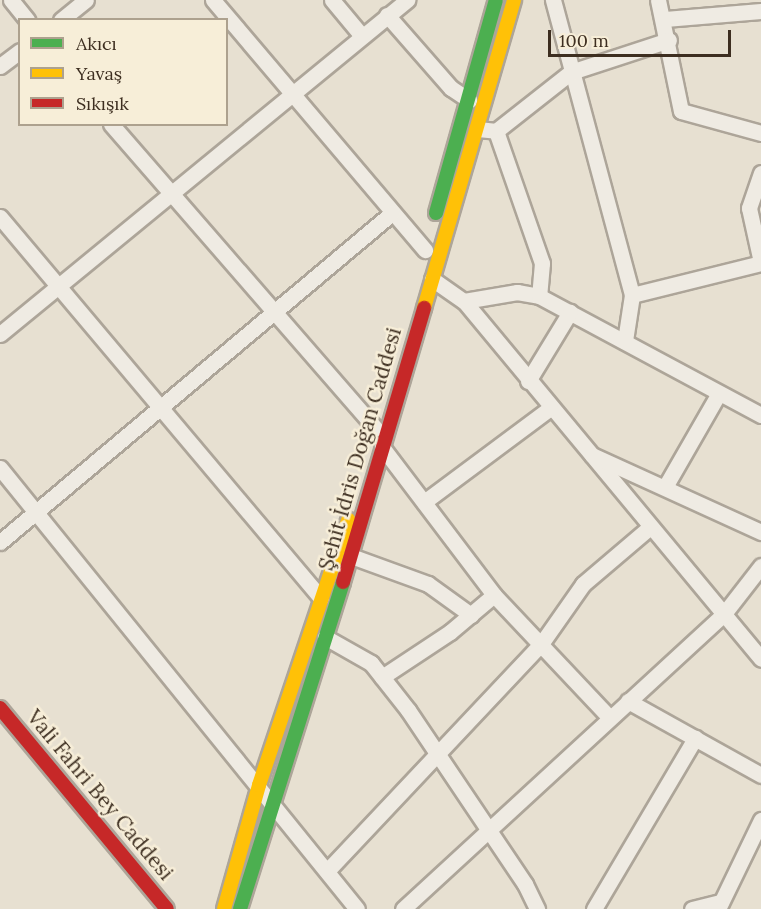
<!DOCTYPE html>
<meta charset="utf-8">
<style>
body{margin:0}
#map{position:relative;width:761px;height:909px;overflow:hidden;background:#e7e0d1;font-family:Lora,serif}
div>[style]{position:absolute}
.roads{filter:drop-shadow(2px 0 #ada599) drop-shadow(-2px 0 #ada599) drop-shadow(0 2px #ada599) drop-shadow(0 -2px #ada599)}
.street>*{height:15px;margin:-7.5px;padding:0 7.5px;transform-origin:7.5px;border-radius:7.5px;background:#efebe3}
.fast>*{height:14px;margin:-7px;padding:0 7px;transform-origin:7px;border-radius:7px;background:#4caf50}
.slow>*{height:14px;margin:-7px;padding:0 7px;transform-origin:7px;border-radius:7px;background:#ffc107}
.jam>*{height:14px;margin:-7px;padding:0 7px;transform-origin:7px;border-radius:7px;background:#c62828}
span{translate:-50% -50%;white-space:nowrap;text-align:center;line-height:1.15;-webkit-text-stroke:5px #f7eed8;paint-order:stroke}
.street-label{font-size:21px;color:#3d2e20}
.legend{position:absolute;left:18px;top:18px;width:210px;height:108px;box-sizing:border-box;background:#f7eed8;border:2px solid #ada18e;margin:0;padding:8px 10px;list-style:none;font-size:18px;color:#3d2e20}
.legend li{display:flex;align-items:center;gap:12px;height:30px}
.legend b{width:30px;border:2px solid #ada18e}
.scale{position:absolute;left:548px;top:30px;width:183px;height:27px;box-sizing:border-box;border:3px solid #3d2e20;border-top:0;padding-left:8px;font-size:18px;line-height:21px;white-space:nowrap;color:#3d2e20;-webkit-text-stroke:4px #f7eed8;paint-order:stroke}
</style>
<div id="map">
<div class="roads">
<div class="street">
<div style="left:11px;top:0;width:26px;rotate:51deg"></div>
<div style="left:213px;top:0;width:328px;rotate:49.7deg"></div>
<div style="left:332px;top:0;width:47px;rotate:50.2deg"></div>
<div style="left:553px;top:0;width:305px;rotate:75deg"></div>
<div style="left:632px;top:295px;width:47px;rotate:98.7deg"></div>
<div style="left:658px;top:0;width:113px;rotate:78.3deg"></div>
<div style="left:681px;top:111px;width:83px;rotate:15.4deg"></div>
<div style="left:387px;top:15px;width:97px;rotate:48.8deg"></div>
<div style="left:451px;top:88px;width:22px;rotate:34deg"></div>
<div style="left:665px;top:19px;width:96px;rotate:-4.8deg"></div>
<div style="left:61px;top:20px;width:32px;rotate:-39deg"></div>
<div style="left:0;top:66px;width:25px;rotate:-37deg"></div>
<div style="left:111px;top:124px;width:403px;rotate:49deg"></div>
<div style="left:478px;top:129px;width:18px;rotate:6deg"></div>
<div style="left:496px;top:131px;width:95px;rotate:-38.2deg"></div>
<div style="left:571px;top:72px;width:103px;rotate:-18.1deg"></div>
<div style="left:496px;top:131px;width:140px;rotate:70.8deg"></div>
<div style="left:542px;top:263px;width:33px;rotate:95deg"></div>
<div style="left:761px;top:173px;width:37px;rotate:109deg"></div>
<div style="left:749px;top:208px;width:55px;rotate:77.5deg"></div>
<div style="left:0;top:217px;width:498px;rotate:49.9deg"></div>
<div style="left:432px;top:279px;width:39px;rotate:35deg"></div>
<div style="left:464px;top:301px;width:465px;rotate:50.3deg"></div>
<div style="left:632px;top:295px;width:133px;rotate:-13.9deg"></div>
<div style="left:464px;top:301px;width:54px;rotate:-9.6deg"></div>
<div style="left:517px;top:292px;width:22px;rotate:10deg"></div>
<div style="left:539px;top:296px;width:252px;rotate:28.2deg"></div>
<div style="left:0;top:334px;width:527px;rotate:-39.37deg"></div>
<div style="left:528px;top:381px;width:81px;rotate:-58.7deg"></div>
<div style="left:382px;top:447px;width:186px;rotate:52.9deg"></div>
<div style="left:494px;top:595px;width:168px;rotate:46.7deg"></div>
<div style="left:592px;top:455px;width:186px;rotate:24.5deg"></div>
<div style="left:0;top:468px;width:567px;rotate:51.01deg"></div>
<div style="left:665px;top:487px;width:108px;rotate:-60.1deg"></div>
<div style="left:424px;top:502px;width:157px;rotate:-36.7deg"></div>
<div style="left:0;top:542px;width:512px;rotate:-40.01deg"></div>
<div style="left:351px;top:556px;width:82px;rotate:20deg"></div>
<div style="left:428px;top:584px;width:53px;rotate:35.8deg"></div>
<div style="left:325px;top:637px;width:53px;rotate:29.5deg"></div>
<div style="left:371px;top:663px;width:60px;rotate:51.8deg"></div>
<div style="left:408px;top:710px;width:210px;rotate:56.1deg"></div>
<div style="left:525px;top:884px;width:28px;rotate:64deg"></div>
<div style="left:382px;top:677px;width:82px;rotate:-33.5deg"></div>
<div style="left:450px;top:632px;width:57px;rotate:-40.1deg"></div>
<div style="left:628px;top:701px;width:152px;rotate:29.1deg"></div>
<div style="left:327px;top:871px;width:312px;rotate:-46.7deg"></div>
<div style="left:541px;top:644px;width:73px;rotate:-55deg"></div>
<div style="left:583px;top:584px;width:88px;rotate:-40.4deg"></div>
<div style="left:403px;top:909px;width:435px;rotate:-42.6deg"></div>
<div style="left:723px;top:615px;width:62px;rotate:-52.2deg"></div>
<div style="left:594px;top:909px;width:199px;rotate:-59.4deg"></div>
<div style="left:692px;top:909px;width:30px;rotate:-14deg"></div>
<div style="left:718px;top:909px;width:99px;rotate:-64.2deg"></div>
</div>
<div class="fast">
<div style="left:436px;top:213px;width:221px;rotate:-74.3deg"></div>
<div style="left:240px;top:909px;width:343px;rotate:-72.5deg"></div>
</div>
<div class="slow">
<div style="left:424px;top:308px;width:321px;rotate:-73.7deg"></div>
<div style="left:224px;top:909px;width:129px;rotate:-74.2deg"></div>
<div style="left:259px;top:785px;width:280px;rotate:-71.4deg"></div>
</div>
<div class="jam">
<div style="left:343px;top:582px;width:286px;rotate:-73.5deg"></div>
<div style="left:0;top:708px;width:261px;rotate:50.3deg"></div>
</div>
</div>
<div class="street-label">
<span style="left:360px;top:449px;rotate:-74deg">Şehit İdris Doğan Caddesi</span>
<span style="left:100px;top:795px;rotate:50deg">Vali Fahri Bey Caddesi</span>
</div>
<ul class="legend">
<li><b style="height:8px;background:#4caf50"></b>Akıcı</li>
<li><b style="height:8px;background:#ffc107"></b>Yavaş</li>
<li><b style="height:8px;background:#c62828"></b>Sıkışık</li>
</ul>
<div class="scale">100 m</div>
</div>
